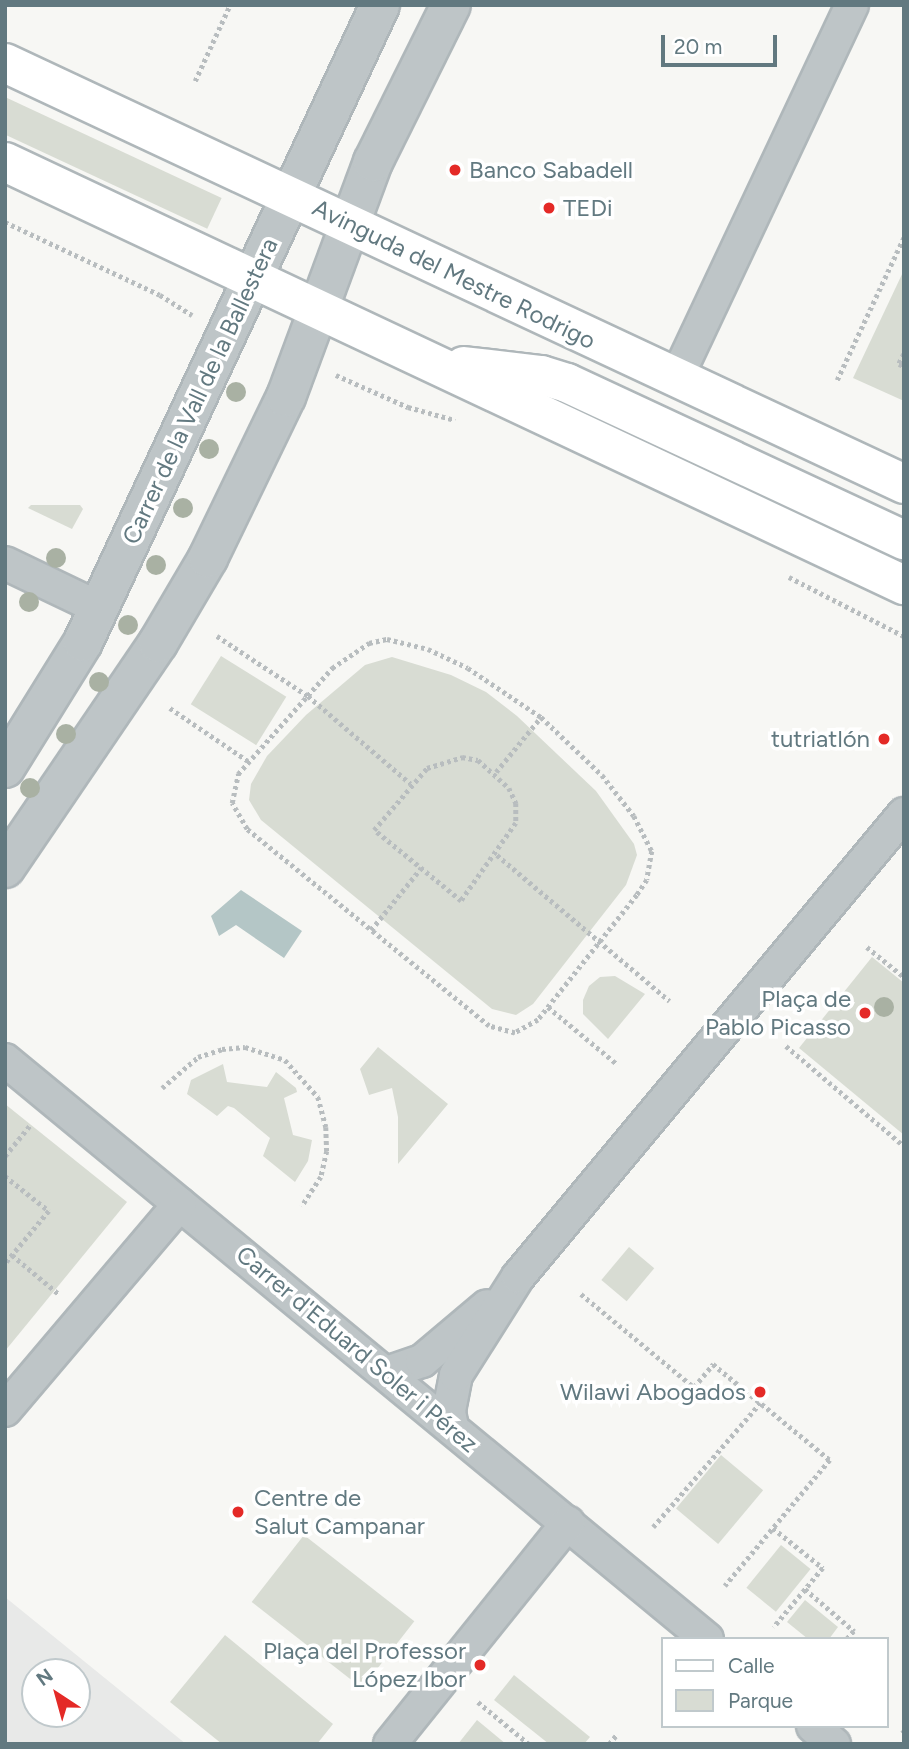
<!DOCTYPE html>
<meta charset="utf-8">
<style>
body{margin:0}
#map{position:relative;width:909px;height:1749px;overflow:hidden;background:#f7f7f4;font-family:Figtree,sans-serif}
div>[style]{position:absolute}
.built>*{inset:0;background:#e8e9e8}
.green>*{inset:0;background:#d8dcd3;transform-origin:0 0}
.water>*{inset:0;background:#b4c6c6}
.path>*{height:4.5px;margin-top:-2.25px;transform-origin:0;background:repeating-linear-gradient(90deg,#b8bdbf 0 3.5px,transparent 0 7px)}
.roads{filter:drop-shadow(2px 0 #afb7ba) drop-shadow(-2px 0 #afb7ba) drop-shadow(0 2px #afb7ba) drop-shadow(0 -2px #afb7ba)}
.minor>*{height:32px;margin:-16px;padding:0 16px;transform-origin:16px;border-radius:16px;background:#bec5c7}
.tertiary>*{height:38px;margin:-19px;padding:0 19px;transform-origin:19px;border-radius:19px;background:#bec5c7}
.primary>*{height:38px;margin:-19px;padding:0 19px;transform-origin:19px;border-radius:19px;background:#fff}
.trees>*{width:20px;height:20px;margin:-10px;border-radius:50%;background:#a9b1a3}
.dots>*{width:19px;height:19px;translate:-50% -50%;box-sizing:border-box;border:4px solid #fff;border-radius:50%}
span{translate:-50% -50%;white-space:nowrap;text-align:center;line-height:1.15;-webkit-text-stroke:7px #fff;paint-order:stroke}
.poi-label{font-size:24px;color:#627980}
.left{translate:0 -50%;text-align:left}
.right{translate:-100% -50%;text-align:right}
.street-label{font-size:24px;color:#627980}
.frame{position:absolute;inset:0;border:7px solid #627980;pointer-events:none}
.legend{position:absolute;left:661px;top:1637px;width:228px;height:91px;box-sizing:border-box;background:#fff;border:2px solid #c0c9cc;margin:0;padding:9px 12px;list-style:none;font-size:21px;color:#627980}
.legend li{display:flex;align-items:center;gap:14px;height:35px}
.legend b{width:35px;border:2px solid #c0c9cc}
.north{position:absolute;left:21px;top:1658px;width:70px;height:70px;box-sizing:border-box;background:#fff;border:2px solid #c0c9cc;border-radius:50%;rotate:324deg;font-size:19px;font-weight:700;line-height:28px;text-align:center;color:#627980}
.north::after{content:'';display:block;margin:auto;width:24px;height:32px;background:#e42a27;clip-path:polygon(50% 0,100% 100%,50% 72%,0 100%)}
.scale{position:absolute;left:661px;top:35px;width:116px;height:32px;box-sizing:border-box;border:4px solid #627980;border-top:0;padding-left:9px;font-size:21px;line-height:24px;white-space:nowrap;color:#627980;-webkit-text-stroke:5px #fff;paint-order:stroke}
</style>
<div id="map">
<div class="built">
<div style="clip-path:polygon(evenodd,5px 1597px,143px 1709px,186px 1744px,5px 1744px,5px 1597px,35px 1672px,77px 1672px,77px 1714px,35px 1714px,35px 1672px)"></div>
</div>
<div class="green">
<div style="left:5px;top:97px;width:239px;height:34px;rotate:25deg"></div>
<div style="clip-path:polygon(904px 270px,904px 401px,853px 378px)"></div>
<div style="clip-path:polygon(31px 505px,80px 505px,83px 509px,72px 529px,28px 508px)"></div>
<div style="left:221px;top:656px;width:77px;height:57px;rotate:32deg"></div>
<div style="clip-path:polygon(392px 657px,451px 675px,486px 692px,517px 716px,596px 791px,634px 844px,637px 855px,626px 885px,533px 1004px,516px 1015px,492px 1009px,261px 820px,249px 800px,251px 784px,267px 756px,306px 715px,365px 665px)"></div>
<div style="clip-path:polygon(872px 957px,904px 983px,904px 1135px,799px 1048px)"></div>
<div style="clip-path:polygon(615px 976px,645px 994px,608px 1039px,583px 1014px,583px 1000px,589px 986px,600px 977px)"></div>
<div style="clip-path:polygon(378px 1047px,448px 1104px,398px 1164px,398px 1117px,392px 1088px,369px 1095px,360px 1069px)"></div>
<div style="clip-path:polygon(223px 1064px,227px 1082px,267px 1087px,276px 1072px,296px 1088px,297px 1092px,284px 1098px,293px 1135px,312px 1140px,308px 1161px,295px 1182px,263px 1156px,270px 1138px,234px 1108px,228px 1106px,217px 1116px,187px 1094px,191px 1080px)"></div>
<div style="clip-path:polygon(5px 1104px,127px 1202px,5px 1351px)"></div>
<div style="left:629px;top:1247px;width:33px;height:43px;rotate:40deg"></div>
<div style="left:721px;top:1455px;width:55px;height:70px;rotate:40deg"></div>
<div style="left:304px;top:1535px;width:140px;height:85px;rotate:38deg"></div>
<div style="left:781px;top:1545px;width:38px;height:55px;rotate:39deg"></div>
<div style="clip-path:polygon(805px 1600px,838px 1627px,829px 1639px,808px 1639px,787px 1622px)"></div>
<div style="clip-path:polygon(225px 1635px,333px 1724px,317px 1744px,222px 1744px,170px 1702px)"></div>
<div style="clip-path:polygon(514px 1675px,590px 1737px,584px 1744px,549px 1744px,494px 1700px)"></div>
<div style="clip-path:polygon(477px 1720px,506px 1744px,458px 1744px)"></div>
</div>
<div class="water">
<div style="clip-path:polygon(241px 890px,302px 931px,284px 958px,236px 925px,219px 936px,211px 916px)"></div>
</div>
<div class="path">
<div style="left:195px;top:81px;width:84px;rotate:-65.3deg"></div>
<div style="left:5px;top:222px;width:171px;rotate:25.2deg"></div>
<div style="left:160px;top:295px;width:38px;rotate:32deg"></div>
<div style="left:904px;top:354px;width:11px;rotate:117deg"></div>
<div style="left:899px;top:364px;width:5px;rotate:22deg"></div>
<div style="left:336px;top:375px;width:79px;rotate:24deg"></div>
<div style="left:408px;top:407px;width:49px;rotate:15.5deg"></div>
<div style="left:837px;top:380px;width:158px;rotate:-64.9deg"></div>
<div style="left:789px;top:577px;width:129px;rotate:27.2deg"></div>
<div style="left:217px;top:636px;width:109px;rotate:33.4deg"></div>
<div style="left:308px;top:696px;width:135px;rotate:40.5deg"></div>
<div style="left:387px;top:639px;width:42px;rotate:13.7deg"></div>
<div style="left:428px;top:649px;width:44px;rotate:25.4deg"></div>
<div style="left:468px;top:668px;width:88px;rotate:33.9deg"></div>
<div style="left:541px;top:717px;width:84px;rotate:43.6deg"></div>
<div style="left:602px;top:775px;width:52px;rotate:52deg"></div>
<div style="left:634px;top:816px;width:39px;rotate:63deg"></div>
<div style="left:652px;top:851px;width:29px;rotate:100deg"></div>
<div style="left:647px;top:880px;width:18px;rotate:124deg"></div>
<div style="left:637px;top:895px;width:159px;rotate:128.4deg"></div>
<div style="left:538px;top:1020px;width:26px;rotate:151deg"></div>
<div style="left:515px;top:1033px;width:27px;rotate:-165deg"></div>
<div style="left:489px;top:1026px;width:312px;rotate:-140.9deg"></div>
<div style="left:247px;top:829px;width:30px;rotate:-120deg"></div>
<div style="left:232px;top:803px;width:30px;rotate:-78deg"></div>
<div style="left:238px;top:774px;width:142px;rotate:-48.4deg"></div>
<div style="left:332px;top:668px;width:45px;rotate:-34deg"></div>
<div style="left:369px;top:643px;width:18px;rotate:-13deg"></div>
<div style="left:170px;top:708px;width:94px;rotate:34.2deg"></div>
<div style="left:462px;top:757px;width:16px;rotate:11deg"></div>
<div style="left:478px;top:760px;width:42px;rotate:42.1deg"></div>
<div style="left:509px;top:788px;width:17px;rotate:65deg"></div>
<div style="left:516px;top:803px;width:20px;rotate:90deg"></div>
<div style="left:516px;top:823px;width:95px;rotate:125.2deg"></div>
<div style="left:461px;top:901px;width:112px;rotate:-140.8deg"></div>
<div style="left:374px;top:830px;width:82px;rotate:-49.5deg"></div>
<div style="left:427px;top:768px;width:37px;rotate:-17deg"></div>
<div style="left:496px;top:772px;width:71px;rotate:-50.7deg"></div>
<div style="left:497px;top:855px;width:226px;rotate:40.2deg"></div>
<div style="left:371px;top:930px;width:80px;rotate:-51.1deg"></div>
<div style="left:867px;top:947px;width:48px;rotate:39deg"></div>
<div style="left:548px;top:1007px;width:89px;rotate:39.6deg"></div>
<div style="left:786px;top:1046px;width:155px;rotate:40.3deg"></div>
<div style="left:162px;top:1088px;width:48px;rotate:-40.7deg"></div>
<div style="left:198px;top:1057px;width:25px;rotate:-18deg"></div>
<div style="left:222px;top:1049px;width:23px;rotate:-5deg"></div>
<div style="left:245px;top:1047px;width:42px;rotate:18deg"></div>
<div style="left:285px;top:1060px;width:50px;rotate:48.3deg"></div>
<div style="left:318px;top:1097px;width:31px;rotate:75deg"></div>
<div style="left:326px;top:1127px;width:24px;rotate:88deg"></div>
<div style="left:327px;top:1151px;width:27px;rotate:103deg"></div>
<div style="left:321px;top:1177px;width:35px;rotate:123deg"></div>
<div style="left:5px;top:1156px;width:41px;rotate:-50.9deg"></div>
<div style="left:5px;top:1176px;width:56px;rotate:38.5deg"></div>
<div style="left:49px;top:1211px;width:69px;rotate:129.7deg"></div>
<div style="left:12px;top:1255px;width:62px;rotate:39.8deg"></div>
<div style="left:581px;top:1294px;width:146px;rotate:39.5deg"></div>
<div style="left:694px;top:1387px;width:30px;rotate:-50deg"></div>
<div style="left:713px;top:1364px;width:151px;rotate:39.4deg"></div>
<div style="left:830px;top:1460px;width:164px;rotate:129.8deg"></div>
<div style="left:653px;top:1527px;width:164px;rotate:-49.2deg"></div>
<div style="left:773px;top:1528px;width:64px;rotate:38.7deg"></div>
<div style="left:823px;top:1568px;width:77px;rotate:129.7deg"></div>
<div style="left:805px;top:1589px;width:65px;rotate:40.6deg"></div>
<div style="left:854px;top:1631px;width:11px;rotate:131deg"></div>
<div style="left:478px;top:1702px;width:66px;rotate:39.5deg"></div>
<div style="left:902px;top:1733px;width:3px;rotate:-45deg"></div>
<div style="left:609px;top:1744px;width:13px;rotate:-51deg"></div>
</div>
<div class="roads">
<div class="minor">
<div style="left:676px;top:379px;width:413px;rotate:-64.8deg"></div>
<div style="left:5px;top:563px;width:104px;rotate:25.6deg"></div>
<div style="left:5px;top:1060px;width:910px;rotate:39.52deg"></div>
<div style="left:387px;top:1373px;width:37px;rotate:-19deg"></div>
<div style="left:422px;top:1361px;width:85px;rotate:-40.2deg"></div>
<div style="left:5px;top:1410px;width:270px;rotate:-49.7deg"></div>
<div style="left:452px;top:1427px;width:16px;rotate:-101deg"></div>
<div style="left:449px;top:1411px;width:37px;rotate:-79deg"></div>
<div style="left:456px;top:1375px;width:116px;rotate:-57.7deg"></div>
<div style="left:518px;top:1277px;width:603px;rotate:-50.18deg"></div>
<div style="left:813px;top:1726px;width:28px;rotate:41deg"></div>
<div style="left:390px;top:1744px;width:284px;rotate:-51.2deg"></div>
</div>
<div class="tertiary">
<div style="left:5px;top:768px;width:148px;rotate:-58.2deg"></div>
<div style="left:83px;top:642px;width:703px;rotate:-65deg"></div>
<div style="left:5px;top:868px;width:272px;rotate:-55.8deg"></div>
<div style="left:158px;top:643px;width:99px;rotate:-59.5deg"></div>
<div style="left:208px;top:558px;width:179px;rotate:-64.2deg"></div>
<div style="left:286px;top:397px;width:251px;rotate:-69.7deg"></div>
<div style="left:373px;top:162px;width:175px;rotate:-63.6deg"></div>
</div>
<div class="primary">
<div style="left:5px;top:63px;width:993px;rotate:25.09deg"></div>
<div style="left:5px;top:162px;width:994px;rotate:25.2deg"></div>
<div style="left:464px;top:366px;width:78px;rotate:6.7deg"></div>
<div style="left:541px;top:375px;width:27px;rotate:17deg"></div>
<div style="left:567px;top:383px;width:372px;rotate:25deg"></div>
</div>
</div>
<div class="trees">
<div style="left:236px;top:392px"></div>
<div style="left:209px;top:449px"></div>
<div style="left:183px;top:508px"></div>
<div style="left:56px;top:558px"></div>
<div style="left:156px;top:565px"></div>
<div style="left:29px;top:602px"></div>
<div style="left:128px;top:625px"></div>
<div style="left:99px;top:682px"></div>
<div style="left:66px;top:734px"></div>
<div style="left:30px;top:788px"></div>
<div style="left:884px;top:1007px"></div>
</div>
<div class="dots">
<div style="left:455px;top:170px;background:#e42a27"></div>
<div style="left:549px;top:208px;background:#e42a27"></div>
<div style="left:884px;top:739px;background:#e42a27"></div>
<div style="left:865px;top:1013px;background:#e42a27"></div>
<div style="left:760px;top:1392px;background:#e42a27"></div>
<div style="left:238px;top:1512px;background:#e42a27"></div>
<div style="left:480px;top:1665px;background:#e42a27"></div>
</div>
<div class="poi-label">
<span class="left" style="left:469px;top:170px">Banco Sabadell</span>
<span class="left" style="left:563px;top:208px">TEDi</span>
<span class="right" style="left:870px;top:739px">tutriatlón</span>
<span class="right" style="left:851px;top:1013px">Plaça de<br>Pablo Picasso</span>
<span class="right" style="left:746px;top:1392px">Wilawi Abogados</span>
<span class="left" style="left:254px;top:1512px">Centre de<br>Salut Campanar</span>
<span class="right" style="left:466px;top:1665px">Plaça del Professor<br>López Ibor</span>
</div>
<div class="street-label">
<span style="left:454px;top:274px;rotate:26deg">Avinguda del Mestre Rodrigo</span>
<span style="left:200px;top:391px;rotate:-65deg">Carrer de la Vall de la Ballestera</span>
<span style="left:357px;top:1349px;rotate:40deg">Carrer d'Eduard Soler i Pérez</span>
</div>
<div class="frame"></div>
<ul class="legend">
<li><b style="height:9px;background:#fff"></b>Calle</li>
<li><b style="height:19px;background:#d8dcd3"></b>Parque</li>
</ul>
<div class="north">N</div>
<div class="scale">20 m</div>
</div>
